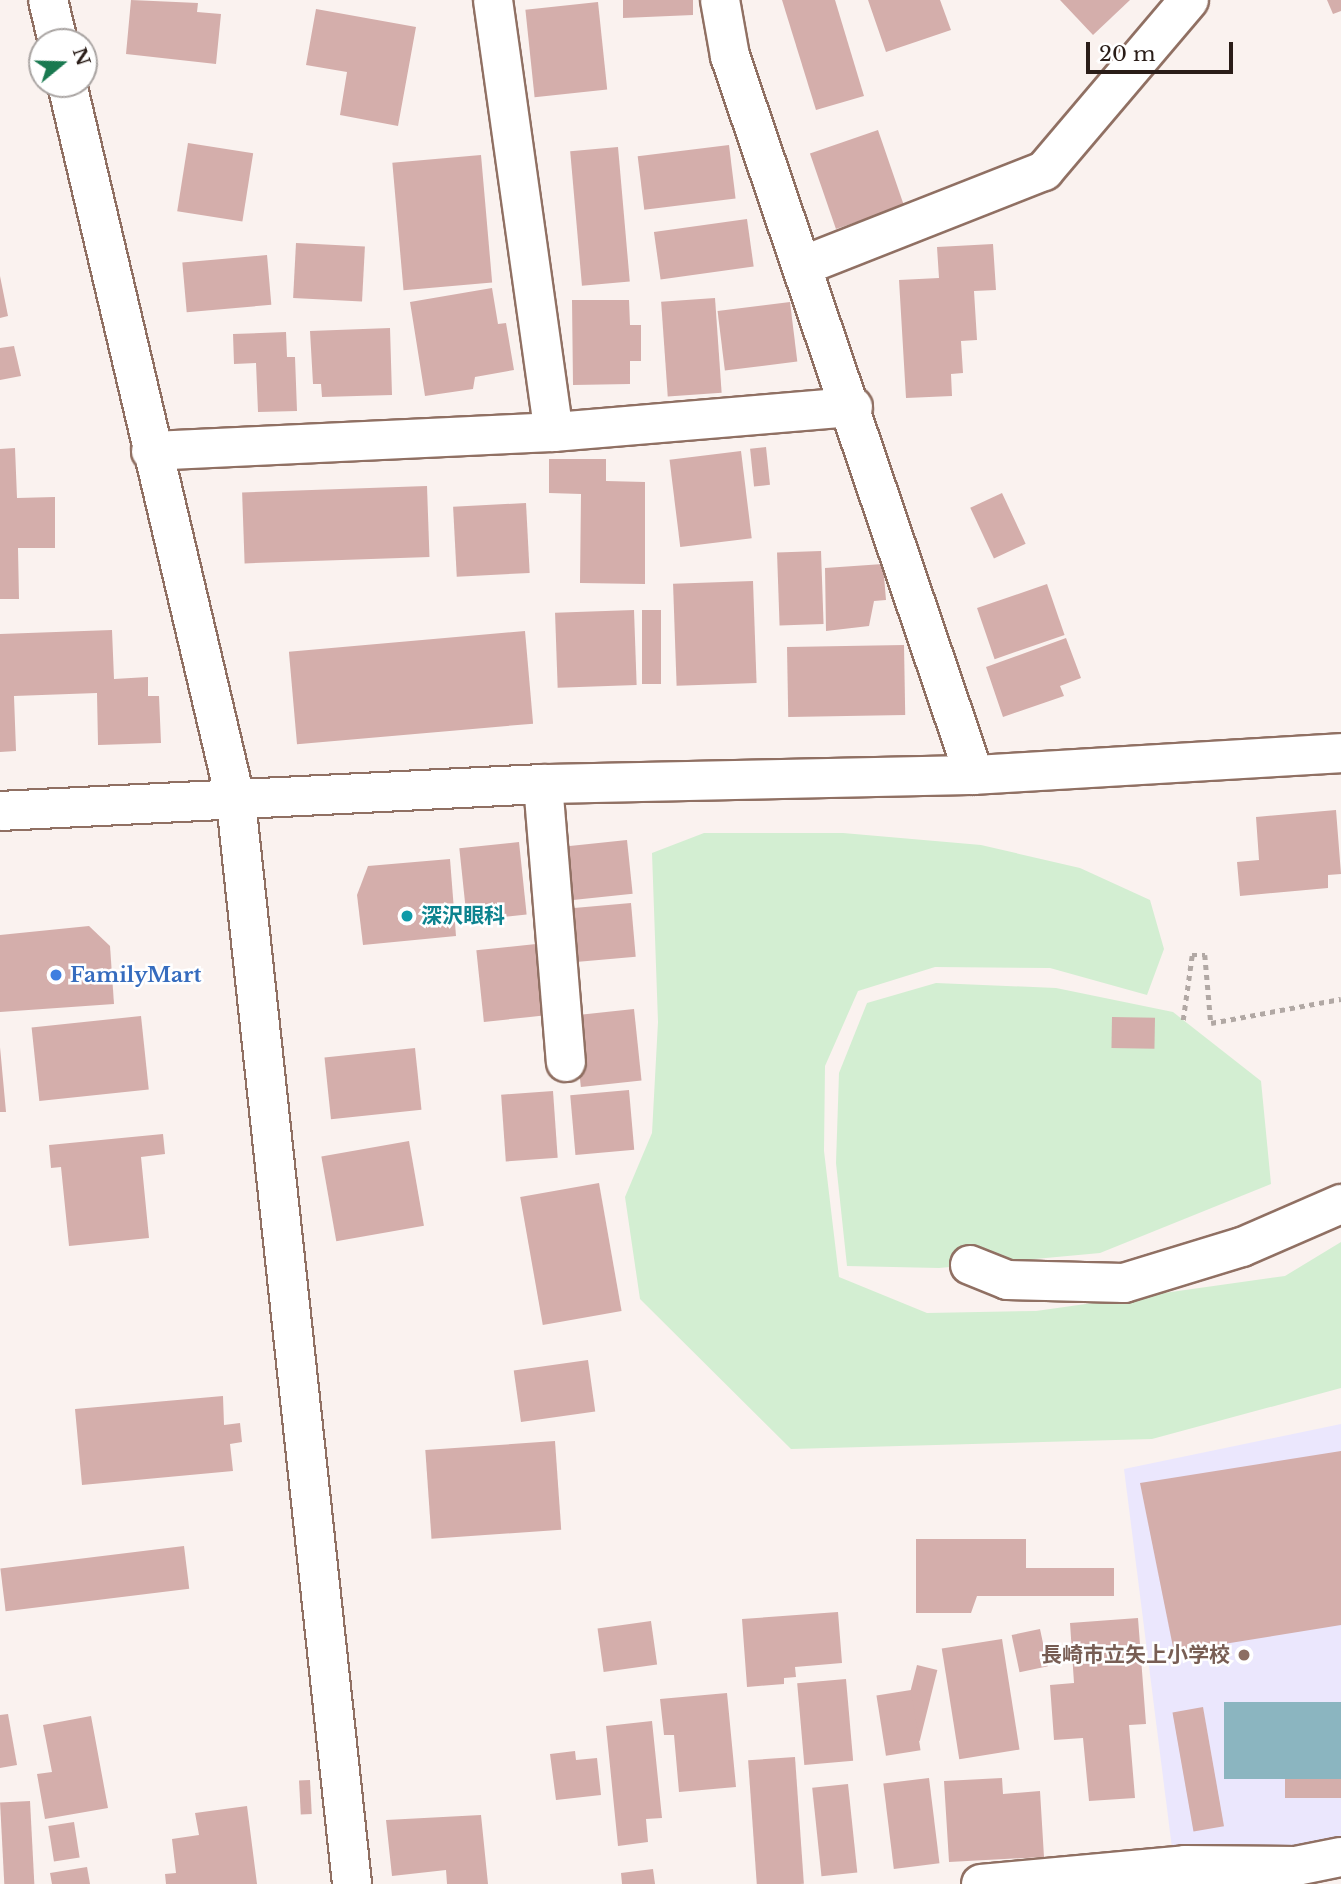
<!DOCTYPE html>
<meta charset="utf-8">
<style>
body{margin:0}
#map{position:relative;width:1341px;height:1884px;overflow:hidden;background:#faf2ef;font-family:"Libre Baskerville","Noto Sans JP",serif}
div>[style]{position:absolute}
.education>*{inset:0;background:#ebe7fd}
.green>*{inset:0;background:#d3eed2}
.water>*{inset:0;background:#8bb5c0;transform-origin:0 0}
.building>*{inset:0;background:#d4aeab;transform-origin:0 0}
.path>*{height:4.5px;margin-top:-2.25px;transform-origin:0;background:repeating-linear-gradient(90deg,#b1a8a4 0 5px,transparent 0 10px)}
.roads{filter:drop-shadow(2px 0 #907063) drop-shadow(-2px 0 #907063) drop-shadow(0 2px #907063) drop-shadow(0 -2px #907063)}
.minor>*{height:38px;margin:-19px;padding:0 19px;transform-origin:19px;border-radius:19px;background:#fff}
.dots>*{width:19px;height:19px;translate:-50% -50%;box-sizing:border-box;border:4px solid #fff;border-radius:50%}
span{translate:-50% -50%;white-space:nowrap;text-align:center;line-height:1.15;-webkit-text-stroke:5px #fff;paint-order:stroke}
.culture-label{font-size:21px;color:#0d838f;font-weight:700}
.left{translate:0 -50%;text-align:left}
.shop-label{font-size:21px;color:#366cbe;font-weight:700}
.education-label{font-size:21px;color:#785e54;font-weight:700}
.right{translate:-100% -50%;text-align:right}
.north{position:absolute;left:28px;top:28px;width:70px;height:70px;box-sizing:border-box;background:#fff;border:2px solid #aaa5a3;border-radius:50%;rotate:71deg;font-size:19px;font-weight:700;line-height:28px;text-align:center;color:#2a1d18}
.north::after{content:'';display:block;margin:auto;width:24px;height:32px;background:#197950;clip-path:polygon(50% 0,100% 100%,50% 72%,0 100%)}
.scale{position:absolute;left:1086px;top:42px;width:147px;height:32px;box-sizing:border-box;border:4px solid #2a1d18;border-top:0;padding-left:9px;font-size:21px;line-height:24px;white-space:nowrap;color:#2a1d18;-webkit-text-stroke:5px #fff;paint-order:stroke}
</style>
<div id="map">
<div class="education">
<div style="clip-path:polygon(1341px 1424px,1341px 1841px,1291px 1850px,1173px 1856px,1124px 1469px)"></div>
</div>
<div class="green">
<div style="clip-path:polygon(704px 833px,843px 833px,981px 845px,1080px 868px,1150px 900px,1164px 949px,1147px 995px,1050px 968px,935px 967px,858px 991px,825px 1066px,824px 1151px,839px 1277px,927px 1313px,1036px 1311px,1285px 1276px,1341px 1242px,1341px 1388px,1152px 1439px,791px 1449px,640px 1299px,625px 1197px,652px 1133px,658px 1022px,652px 853px)"></div>
<div style="clip-path:polygon(936px 983px,1056px 988px,1173px 1012px,1261px 1081px,1271px 1184px,1100px 1253px,939px 1268px,847px 1266px,836px 1163px,839px 1073px,867px 1003px)"></div>
</div>
<div class="water">
<div style="left:1341px;top:1702px;width:77px;height:117px;rotate:90deg"></div>
</div>
<div class="building">
<div style="clip-path:polygon(131px 0,198px 3px,197px 12px,221px 14px,216px 64px,126px 54px)"></div>
<div style="clip-path:polygon(623px 0,693px 0,693px 15px,623px 18px)"></div>
<div style="clip-path:polygon(782px 0,835px 0,864px 96px,816px 110px)"></div>
<div style="clip-path:polygon(868px 0,940px 0,951px 30px,886px 52px)"></div>
<div style="clip-path:polygon(1060px 0,1130px 0,1093px 35px)"></div>
<div style="clip-path:polygon(1327px 0,1341px 0,1341px 11px,1333px 14px)"></div>
<div style="left:598px;top:2px;width:88px;height:73px;rotate:84deg"></div>
<div style="clip-path:polygon(316px 9px,416px 27px,398px 126px,340px 115px,347px 72px,306px 65px)"></div>
<div style="left:878px;top:130px;width:80px;height:72px;rotate:71deg"></div>
<div style="left:188px;top:143px;width:66px;height:69px;rotate:9deg"></div>
<div style="left:729px;top:145px;width:54px;height:92px;rotate:83deg"></div>
<div style="left:618px;top:147px;width:135px;height:48px;rotate:85deg"></div>
<div style="left:481px;top:155px;width:128px;height:89px;rotate:85deg"></div>
<div style="left:747px;top:219px;width:48px;height:94px;rotate:82deg"></div>
<div style="left:296px;top:243px;width:69px;height:55px;rotate:3deg"></div>
<div style="clip-path:polygon(993px 244px,996px 290px,974px 291px,977px 340px,961px 341px,963px 373px,951px 374px,952px 396px,906px 398px,899px 280px,939px 278px,937px 247px)"></div>
<div style="left:267px;top:255px;width:50px;height:85px;rotate:85deg"></div>
<div style="clip-path:polygon(0 276px,8px 316px,0 318px)"></div>
<div style="clip-path:polygon(492px 288px,498px 324px,506px 323px,514px 370px,475px 377px,473px 389px,425px 396px,410px 302px)"></div>
<div style="left:715px;top:298px;width:95px;height:54px;rotate:86deg"></div>
<div style="clip-path:polygon(572px 300px,629px 300px,630px 325px,641px 325px,641px 361px,630px 361px,630px 384px,573px 385px)"></div>
<div style="left:790px;top:302px;width:60px;height:73px;rotate:83deg"></div>
<div style="clip-path:polygon(390px 328px,392px 395px,322px 397px,321px 384px,313px 384px,310px 331px)"></div>
<div style="clip-path:polygon(286px 332px,287px 357px,295px 357px,297px 411px,258px 412px,256px 363px,234px 364px,233px 334px)"></div>
<div style="clip-path:polygon(14px 346px,21px 376px,0 380px,0 348px)"></div>
<div style="left:766px;top:447px;width:38px;height:16px;rotate:84deg"></div>
<div style="clip-path:polygon(15px 448px,17px 498px,55px 497px,55px 548px,18px 548px,19px 599px,0 599px,0 449px)"></div>
<div style="left:741px;top:451px;width:88px;height:72px;rotate:83deg"></div>
<div style="clip-path:polygon(549px 459px,606px 459px,606px 481px,645px 482px,645px 584px,580px 583px,581px 494px,549px 493px)"></div>
<div style="left:427px;top:486px;width:71px;height:185px;rotate:88deg"></div>
<div style="left:1002px;top:493px;width:56px;height:35px;rotate:65deg"></div>
<div style="left:526px;top:503px;width:70px;height:73px;rotate:87deg"></div>
<div style="left:821px;top:551px;width:73px;height:44px;rotate:88deg"></div>
<div style="clip-path:polygon(883px 564px,886px 600px,874px 601px,869px 626px,826px 631px,825px 568px)"></div>
<div style="left:753px;top:581px;width:102px;height:80px;rotate:88deg"></div>
<div style="left:1047px;top:584px;width:54px;height:74px;rotate:71deg"></div>
<div style="left:634px;top:610px;width:75px;height:79px;rotate:88deg"></div>
<div style="left:642px;top:610px;width:19px;height:74px"></div>
<div style="clip-path:polygon(112px 630px,114px 679px,148px 677px,148px 696px,159px 696px,161px 743px,98px 745px,97px 693px,14px 696px,16px 751px,0 752px,0 634px)"></div>
<div style="left:525px;top:631px;width:93px;height:237px;rotate:85deg"></div>
<div style="clip-path:polygon(1066px 638px,1081px 678px,1060px 686px,1064px 696px,1003px 717px,986px 667px)"></div>
<div style="left:904px;top:645px;width:70px;height:117px;rotate:89deg"></div>
<div style="clip-path:polygon(1336px 810px,1341px 874px,1328px 875px,1328px 888px,1240px 896px,1237px 862px,1259px 860px,1256px 817px)"></div>
<div style="left:627px;top:840px;width:54px;height:60px;rotate:84deg"></div>
<div style="left:519px;top:842px;width:73px;height:60px;rotate:84deg"></div>
<div style="clip-path:polygon(450px 859px,456px 936px,363px 945px,357px 895px,368px 866px)"></div>
<div style="left:631px;top:903px;width:54px;height:60px;rotate:85deg"></div>
<div style="clip-path:polygon(89px 926px,110px 946px,114px 1004px,0 1012px,0 935px)"></div>
<div style="left:536px;top:944px;width:72px;height:60px;rotate:84deg"></div>
<div style="left:634px;top:1009px;width:72px;height:61px;rotate:84deg"></div>
<div style="left:141px;top:1016px;width:74px;height:110px;rotate:84deg"></div>
<div style="left:1112px;top:1017px;width:43px;height:31px;rotate:1deg"></div>
<div style="clip-path:polygon(0 1047px,6px 1112px,0 1112px)"></div>
<div style="left:415px;top:1048px;width:62px;height:91px;rotate:84deg"></div>
<div style="left:629px;top:1090px;width:60px;height:59px;rotate:85deg"></div>
<div style="left:553px;top:1091px;width:67px;height:52px;rotate:86deg"></div>
<div style="clip-path:polygon(163px 1134px,165px 1154px,141px 1157px,149px 1238px,69px 1246px,61px 1167px,51px 1168px,49px 1145px)"></div>
<div style="left:409px;top:1141px;width:86px;height:89px;rotate:80deg"></div>
<div style="left:599px;top:1183px;width:130px;height:80px;rotate:80deg"></div>
<div style="left:588px;top:1360px;width:52px;height:75px;rotate:82deg"></div>
<div style="clip-path:polygon(223px 1396px,224px 1425px,240px 1423px,242px 1442px,230px 1444px,233px 1471px,82px 1485px,75px 1409px)"></div>
<div style="left:555px;top:1441px;width:89px;height:130px;rotate:86deg"></div>
<div style="clip-path:polygon(1341px 1451px,1341px 1625px,1174px 1652px,1140px 1483px)"></div>
<div style="clip-path:polygon(916px 1539px,1026px 1539px,1026px 1568px,1114px 1568px,1114px 1596px,977px 1596px,971px 1613px,916px 1613px)"></div>
<div style="left:184px;top:1546px;width:43px;height:185px;rotate:83deg"></div>
<div style="clip-path:polygon(838px 1612px,842px 1663px,795px 1667px,796px 1677px,784px 1678px,784px 1684px,747px 1687px,742px 1619px)"></div>
<div style="clip-path:polygon(1138px 1618px,1146px 1724px,1129px 1725px,1135px 1798px,1089px 1801px,1083px 1738px,1054px 1740px,1050px 1685px,1074px 1683px,1070px 1623px)"></div>
<div style="left:651px;top:1621px;width:44px;height:54px;rotate:82deg"></div>
<div style="left:1040px;top:1629px;width:38px;height:29px;rotate:78deg"></div>
<div style="left:1002px;top:1639px;width:112px;height:61px;rotate:81deg"></div>
<div style="left:917px;top:1665px;width:21px;height:73px;rotate:14deg"></div>
<div style="left:846px;top:1679px;width:82px;height:49px;rotate:85deg"></div>
<div style="left:911px;top:1690px;width:61px;height:35px;rotate:81deg"></div>
<div style="clip-path:polygon(727px 1693px,736px 1787px,679px 1792px,674px 1735px,664px 1735px,660px 1699px)"></div>
<div style="left:1203px;top:1707px;width:121px;height:31px;rotate:80deg"></div>
<div style="clip-path:polygon(8px 1714px,17px 1765px,0 1768px,0 1715px)"></div>
<div style="clip-path:polygon(91px 1716px,108px 1808px,45px 1819px,37px 1774px,52px 1772px,43px 1725px)"></div>
<div style="clip-path:polygon(652px 1721px,662px 1818px,646px 1819px,648px 1842px,618px 1846px,606px 1726px)"></div>
<div style="clip-path:polygon(575px 1751px,576px 1760px,597px 1758px,601px 1795px,556px 1800px,550px 1754px)"></div>
<div style="left:795px;top:1757px;width:127px;height:47px;rotate:86deg"></div>
<div style="left:929px;top:1778px;width:86px;height:46px;rotate:83deg"></div>
<div style="clip-path:polygon(1002px 1778px,1003px 1794px,1040px 1791px,1044px 1857px,949px 1862px,944px 1781px)"></div>
<div style="left:1341px;top:1779px;width:19px;height:56px;rotate:90deg"></div>
<div style="left:310px;top:1780px;width:34px;height:11px;rotate:87deg"></div>
<div style="left:848px;top:1784px;width:89px;height:36px;rotate:84deg"></div>
<div style="left:30px;top:1801px;width:83px;height:30px;rotate:87deg"></div>
<div style="clip-path:polygon(247px 1806px,257px 1884px,166px 1884px,165px 1874px,176px 1873px,172px 1839px,199px 1835px,195px 1813px)"></div>
<div style="clip-path:polygon(481px 1815px,488px 1884px,447px 1884px,446px 1870px,392px 1876px,386px 1820px)"></div>
<div style="left:74px;top:1822px;width:36px;height:26px;rotate:81deg"></div>
<div style="clip-path:polygon(87px 1867px,90px 1884px,52px 1884px,50px 1873px)"></div>
<div style="clip-path:polygon(653px 1869px,655px 1884px,622px 1884px,621px 1873px)"></div>
</div>
<div class="path">
<div style="left:1183px;top:1020px;width:66px;rotate:-82.1deg"></div>
<div style="left:1192px;top:955px;width:13px"></div>
<div style="left:1205px;top:955px;width:68px;rotate:85deg"></div>
<div style="left:1211px;top:1023px;width:132px;rotate:-10.5deg"></div>
</div>
<div class="roads">
<div class="minor">
<div style="left:48px;top:0;width:43px;rotate:76.6deg"></div>
<div style="left:493px;top:0;width:436px;rotate:82deg"></div>
<div style="left:720px;top:0;width:57px;rotate:79.9deg"></div>
<div style="left:730px;top:56px;width:759px;rotate:71.25deg"></div>
<div style="left:67px;top:84px;width:738px;rotate:76.76deg"></div>
<div style="left:236px;top:802px;width:1088px;rotate:83.88deg"></div>
<div style="left:805px;top:265px;width:257px;rotate:-21.5deg"></div>
<div style="left:1044px;top:171px;width:224px;rotate:-49.7deg"></div>
<div style="left:151px;top:451px;width:403px;rotate:-2.7deg"></div>
<div style="left:554px;top:432px;width:300px;rotate:-4.8deg"></div>
<div style="left:543px;top:784px;width:279px;rotate:85.3deg"></div>
<div style="left:0;top:811px;width:544px;rotate:-2.85deg"></div>
<div style="left:543px;top:784px;width:431px;rotate:-1.2deg"></div>
<div style="left:974px;top:775px;width:368px;rotate:-3.4deg"></div>
<div style="left:970px;top:1265px;width:40px;rotate:22deg"></div>
<div style="left:1007px;top:1280px;width:117px;rotate:1.5deg"></div>
<div style="left:1124px;top:1283px;width:123px;rotate:-17deg"></div>
<div style="left:1242px;top:1247px;width:108px;rotate:-23.5deg"></div>
<div style="left:981px;top:1884px;width:205px;rotate:-5.3deg"></div>
<div style="left:1185px;top:1865px;width:111px;rotate:0.5deg"></div>
<div style="left:1296px;top:1866px;width:46px;rotate:-11.3deg"></div>
</div>
</div>
<div class="dots">
<div style="left:407px;top:916px;background:#0f9aa8"></div>
<div style="left:56px;top:975px;background:#3f7fe0"></div>
<div style="left:1244px;top:1655px;background:#8d6e63"></div>
</div>
<div class="culture-label">
<span class="left" style="left:421px;top:916px">深沢眼科</span>
</div>
<div class="shop-label">
<span class="left" style="left:70px;top:975px">FamilyMart</span>
</div>
<div class="education-label">
<span class="right" style="left:1230px;top:1655px">長崎市立矢上小学校</span>
</div>
<div class="north">N</div>
<div class="scale">20 m</div>
</div>
